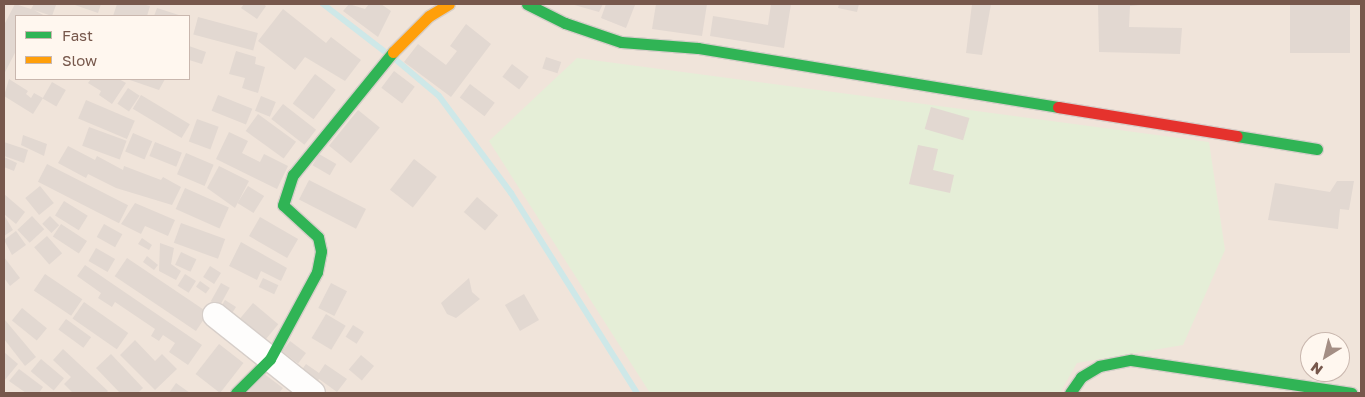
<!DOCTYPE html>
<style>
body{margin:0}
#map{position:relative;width:1365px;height:397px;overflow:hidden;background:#f7f2ec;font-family:"Golos Text",sans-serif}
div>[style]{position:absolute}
.residential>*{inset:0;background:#f0e4da}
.green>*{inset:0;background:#e5eed7}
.stream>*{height:6px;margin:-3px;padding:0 3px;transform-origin:3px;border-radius:3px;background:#cee8e8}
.building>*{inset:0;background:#e2d8d1;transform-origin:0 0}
.roads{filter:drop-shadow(1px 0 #d6cec9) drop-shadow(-1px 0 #d6cec9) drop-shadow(0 1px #d6cec9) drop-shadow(0 -1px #d6cec9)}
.street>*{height:24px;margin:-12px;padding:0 12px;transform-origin:12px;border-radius:12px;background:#fefdfc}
.fast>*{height:11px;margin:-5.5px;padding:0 5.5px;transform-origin:5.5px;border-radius:5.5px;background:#30b455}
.slow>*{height:11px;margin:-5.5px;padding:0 5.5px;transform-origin:5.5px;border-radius:5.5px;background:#ff9f0a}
.jam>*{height:11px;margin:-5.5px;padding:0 5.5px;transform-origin:5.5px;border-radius:5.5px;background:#e5322d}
span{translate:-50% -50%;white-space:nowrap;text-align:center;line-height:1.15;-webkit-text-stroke:5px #fff7ef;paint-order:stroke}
.frame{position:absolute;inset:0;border:5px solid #77584c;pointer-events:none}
.legend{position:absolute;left:15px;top:15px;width:175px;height:65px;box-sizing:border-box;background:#fff7ef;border:1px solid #c9b7ae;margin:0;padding:6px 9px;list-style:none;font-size:15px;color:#77584c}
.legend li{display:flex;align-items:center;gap:10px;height:25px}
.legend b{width:25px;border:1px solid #c9b7ae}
.north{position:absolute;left:1300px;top:332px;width:50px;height:50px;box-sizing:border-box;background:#fff7ef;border:1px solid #c9b7ae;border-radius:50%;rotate:216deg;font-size:14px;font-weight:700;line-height:20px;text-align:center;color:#77584c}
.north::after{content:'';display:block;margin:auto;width:18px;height:22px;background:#a48e84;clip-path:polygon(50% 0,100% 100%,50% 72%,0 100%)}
</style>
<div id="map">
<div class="residential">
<div style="clip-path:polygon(evenodd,4px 4px,1361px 4px,1361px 393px,4px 393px,4px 4px,16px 16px,189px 16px,189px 79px,16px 79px,16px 16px,4px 4px,1310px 342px,1340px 342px,1340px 372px,1310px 372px,1310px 342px)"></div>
</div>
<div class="green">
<div style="clip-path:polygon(577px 58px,1209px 142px,1225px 250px,1183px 345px,1077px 363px,1060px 393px,650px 393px,489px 141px)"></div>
</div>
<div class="stream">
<div style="left:323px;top:4px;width:78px;rotate:37.7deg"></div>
<div style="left:395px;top:59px;width:57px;rotate:40.1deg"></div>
<div style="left:439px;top:96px;width:121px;rotate:53.4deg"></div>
<div style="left:511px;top:193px;width:236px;rotate:57.8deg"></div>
</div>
<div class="building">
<div style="clip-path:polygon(15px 4px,31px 9px,34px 4px,56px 5px,52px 16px,34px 10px,45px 16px,16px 16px,16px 51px,4px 74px,4px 25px)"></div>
<div style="clip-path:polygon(72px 4px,101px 4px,98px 13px)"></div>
<div style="clip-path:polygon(117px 4px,142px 4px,150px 6px,147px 16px,113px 16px)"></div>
<div style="clip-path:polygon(244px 4px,263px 4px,266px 6px,257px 19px,241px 8px)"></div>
<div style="clip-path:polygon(349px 4px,365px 9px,369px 4px,381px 4px,391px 11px,378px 37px,343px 11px)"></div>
<div style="clip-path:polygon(571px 4px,603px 4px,599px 12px)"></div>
<div style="clip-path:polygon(606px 4px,635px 5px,626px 28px,601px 18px)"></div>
<div style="clip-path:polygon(656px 4px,707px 4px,702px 36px,652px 29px)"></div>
<div style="clip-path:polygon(771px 4px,791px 4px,784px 48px,710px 36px,713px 16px,768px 25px)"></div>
<div style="clip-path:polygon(839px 4px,859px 4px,857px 12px,838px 8px)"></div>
<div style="clip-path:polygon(972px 4px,991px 4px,982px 55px,966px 53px)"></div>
<div style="clip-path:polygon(1098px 4px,1150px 4px,1130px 6px,1129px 27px,1182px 28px,1180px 54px,1099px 52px)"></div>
<div style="left:1290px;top:4px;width:60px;height:49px"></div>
<div style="clip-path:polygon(157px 8px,182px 16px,154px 16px)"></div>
<div style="clip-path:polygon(283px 9px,326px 43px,331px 37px,361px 60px,345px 81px,305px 57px,295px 70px,258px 41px)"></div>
<div style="left:198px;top:17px;width:62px;height:18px;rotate:15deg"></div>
<div style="clip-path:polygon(466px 24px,491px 44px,451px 97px,404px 62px,418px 44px,446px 65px,457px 51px,450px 46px)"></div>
<div style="clip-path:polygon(189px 46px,206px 52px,202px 64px,189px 60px)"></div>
<div style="clip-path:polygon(236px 51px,256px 57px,255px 64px,265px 67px,258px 93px,242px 88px,245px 78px,229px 74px)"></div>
<div style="left:546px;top:57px;width:16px;height:12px;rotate:18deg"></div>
<div style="left:512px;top:64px;width:21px;height:16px;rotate:37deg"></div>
<div style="left:394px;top:71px;width:26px;height:21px;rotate:37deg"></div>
<div style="left:315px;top:74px;width:26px;height:37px;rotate:37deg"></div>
<div style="clip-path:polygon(9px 79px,28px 91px,26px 94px,31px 98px,34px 93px,43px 98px,33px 114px,4px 96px)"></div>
<div style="clip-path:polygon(91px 79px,119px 79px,126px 83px,112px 104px,99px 95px,101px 91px,88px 83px)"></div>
<div style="clip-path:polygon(127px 79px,165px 79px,159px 90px)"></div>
<div style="left:52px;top:82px;width:16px;height:19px;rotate:30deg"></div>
<div style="left:470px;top:84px;width:31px;height:17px;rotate:37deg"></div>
<div style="left:128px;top:88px;width:14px;height:19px;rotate:34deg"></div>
<div style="left:141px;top:95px;width:57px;height:16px;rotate:31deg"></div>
<div style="left:218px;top:95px;width:37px;height:17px;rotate:22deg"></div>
<div style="left:261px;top:96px;width:16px;height:16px;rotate:22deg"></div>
<div style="left:86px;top:100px;width:53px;height:20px;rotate:23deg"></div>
<div style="left:283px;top:104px;width:42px;height:19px;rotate:38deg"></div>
<div style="left:931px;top:107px;width:40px;height:23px;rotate:16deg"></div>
<div style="left:358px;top:110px;width:28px;height:46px;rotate:39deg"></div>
<div style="left:258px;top:114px;width:47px;height:21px;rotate:36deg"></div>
<div style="left:197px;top:119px;width:23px;height:24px;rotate:20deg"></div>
<div style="left:89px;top:127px;width:40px;height:20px;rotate:20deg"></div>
<div style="clip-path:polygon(229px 132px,248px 141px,242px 153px,260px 162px,264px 154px,288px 166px,277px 189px,216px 159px)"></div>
<div style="left:133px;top:133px;width:21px;height:20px;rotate:23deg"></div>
<div style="clip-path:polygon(23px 135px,47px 144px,44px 156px,21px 145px)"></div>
<div style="clip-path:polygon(4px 142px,28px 150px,24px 163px,4px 156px)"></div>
<div style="left:155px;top:142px;width:29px;height:15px;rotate:22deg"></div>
<div style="clip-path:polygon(918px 145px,938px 149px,933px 170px,954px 175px,950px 193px,909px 184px)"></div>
<div style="clip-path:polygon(68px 146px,95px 160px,97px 156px,123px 170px,124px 166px,161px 180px,163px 177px,181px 187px,172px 205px,116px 188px,88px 174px,86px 178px,58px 163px)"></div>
<div style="left:186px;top:153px;width:30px;height:23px;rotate:23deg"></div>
<div style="left:319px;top:154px;width:20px;height:13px;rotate:30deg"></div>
<div style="clip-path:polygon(4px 157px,17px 163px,14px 171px,4px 167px)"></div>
<div style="left:414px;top:159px;width:29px;height:39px;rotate:38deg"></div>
<div style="left:47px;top:164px;width:91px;height:20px;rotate:27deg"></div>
<div style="clip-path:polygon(219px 166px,249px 181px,235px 208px,207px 188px)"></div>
<div style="left:309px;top:180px;width:64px;height:22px;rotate:27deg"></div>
<div style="clip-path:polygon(1337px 181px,1354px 181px,1349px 210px,1340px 209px,1338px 229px,1268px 220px,1275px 183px,1330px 192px)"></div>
<div style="left:40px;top:186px;width:22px;height:19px;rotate:51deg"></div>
<div style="left:248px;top:186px;width:19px;height:20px;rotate:32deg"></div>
<div style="left:185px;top:188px;width:48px;height:23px;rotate:24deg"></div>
<div style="clip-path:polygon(4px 194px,25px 212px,16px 224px,4px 214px)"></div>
<div style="left:477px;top:197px;width:28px;height:20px;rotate:41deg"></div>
<div style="left:64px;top:201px;width:28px;height:17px;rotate:32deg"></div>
<div style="clip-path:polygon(135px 203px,175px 220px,168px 236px,145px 226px,141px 234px,121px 224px)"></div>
<div style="clip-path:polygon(4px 215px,13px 230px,4px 236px)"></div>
<div style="left:32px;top:216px;width:18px;height:20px;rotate:47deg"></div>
<div style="left:50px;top:216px;width:13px;height:11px;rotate:45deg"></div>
<div style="left:260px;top:217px;width:44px;height:22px;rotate:30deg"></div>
<div style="left:181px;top:223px;width:47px;height:21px;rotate:20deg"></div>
<div style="left:61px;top:224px;width:31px;height:15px;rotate:33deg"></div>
<div style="left:104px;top:224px;width:21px;height:15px;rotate:29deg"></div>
<div style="clip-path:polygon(16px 231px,26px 245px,12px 255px,4px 240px)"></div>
<div style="left:47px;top:236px;width:23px;height:17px;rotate:49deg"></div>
<div style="clip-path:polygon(142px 238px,152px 245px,149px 250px,138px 244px)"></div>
<div style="clip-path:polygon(241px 242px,287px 268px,281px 281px,261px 271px,257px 280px,229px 266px)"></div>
<div style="clip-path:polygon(160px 243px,174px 248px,171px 264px,181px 271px,176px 280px,159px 271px)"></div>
<div style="left:96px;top:248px;width:22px;height:15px;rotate:30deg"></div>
<div style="left:181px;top:252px;width:17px;height:14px;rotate:25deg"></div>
<div style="clip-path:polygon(147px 256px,158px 265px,154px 270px,143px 262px)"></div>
<div style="clip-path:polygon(4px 257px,20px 278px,10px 286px,4px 278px)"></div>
<div style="left:127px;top:258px;width:98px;height:22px;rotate:34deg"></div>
<div style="clip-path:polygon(85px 265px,202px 345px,188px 365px,169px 352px,175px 343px,163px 335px,159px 341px,151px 336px,155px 329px,115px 302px,112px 307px,98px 298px,101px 293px,77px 276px)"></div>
<div style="left:210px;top:266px;width:13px;height:13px;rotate:32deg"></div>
<div style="left:45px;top:274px;width:45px;height:20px;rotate:34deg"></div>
<div style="left:185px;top:274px;width:13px;height:14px;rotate:32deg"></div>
<div style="left:263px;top:278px;width:17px;height:10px;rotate:25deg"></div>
<div style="clip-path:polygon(469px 278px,472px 292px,480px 299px,456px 318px,447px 314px,441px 303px)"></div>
<div style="left:200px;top:281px;width:12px;height:7px;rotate:35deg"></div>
<div style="left:221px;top:283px;width:10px;height:21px;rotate:29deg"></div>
<div style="left:331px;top:283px;width:18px;height:28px;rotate:27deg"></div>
<div style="left:524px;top:294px;width:30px;height:22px;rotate:60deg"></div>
<div style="left:225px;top:300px;width:13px;height:10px;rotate:32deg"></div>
<div style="left:84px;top:302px;width:54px;height:20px;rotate:35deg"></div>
<div style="left:253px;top:303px;width:33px;height:27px;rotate:40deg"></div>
<div style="left:22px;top:308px;width:32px;height:16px;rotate:39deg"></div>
<div style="left:326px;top:314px;width:23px;height:28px;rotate:31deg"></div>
<div style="left:66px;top:319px;width:31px;height:13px;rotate:36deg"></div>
<div style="clip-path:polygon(5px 320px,36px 357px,25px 366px,4px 339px)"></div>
<div style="left:353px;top:325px;width:13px;height:14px;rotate:32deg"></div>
<div style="clip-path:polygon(135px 340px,155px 361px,162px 354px,177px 369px,155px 390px,120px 355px)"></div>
<div style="left:290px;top:341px;width:20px;height:13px;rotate:37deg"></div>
<div style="left:219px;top:344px;width:31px;height:38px;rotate:38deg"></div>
<div style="clip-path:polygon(63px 349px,108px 391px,106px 393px,73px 393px,64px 384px,71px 377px,53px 360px)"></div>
<div style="clip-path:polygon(4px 352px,18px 364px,4px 381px)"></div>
<div style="clip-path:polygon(111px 354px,143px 388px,138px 393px,120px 393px,96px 368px)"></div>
<div style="left:361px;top:355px;width:17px;height:19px;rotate:40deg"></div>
<div style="left:41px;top:359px;width:30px;height:16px;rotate:40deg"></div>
<div style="clip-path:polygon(306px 364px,319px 373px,325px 364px,347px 379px,337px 392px,319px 379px,314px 386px,298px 375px)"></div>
<div style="clip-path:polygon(19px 369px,43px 387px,39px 393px,26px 393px,9px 381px)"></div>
<div style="clip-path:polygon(263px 373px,283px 388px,279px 393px,248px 393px)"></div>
<div style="clip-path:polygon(176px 383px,190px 393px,169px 393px)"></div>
</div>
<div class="roads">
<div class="street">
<div style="left:215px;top:315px;width:125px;rotate:38.5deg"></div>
</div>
<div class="fast">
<div style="left:527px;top:4px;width:42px;rotate:26.6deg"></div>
<div style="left:565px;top:23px;width:59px;rotate:18.7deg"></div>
<div style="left:621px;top:42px;width:77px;rotate:4.5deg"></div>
<div style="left:698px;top:48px;width:365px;rotate:9.3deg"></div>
<div style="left:1237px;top:136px;width:81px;rotate:9.2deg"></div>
<div style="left:236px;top:393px;width:48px;rotate:-45deg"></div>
<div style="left:270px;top:359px;width:99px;rotate:-61.6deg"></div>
<div style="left:317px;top:272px;width:21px;rotate:-79deg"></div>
<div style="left:321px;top:251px;width:14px;rotate:-102deg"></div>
<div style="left:318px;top:237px;width:47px;rotate:-137.6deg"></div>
<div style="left:283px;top:205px;width:32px;rotate:-72deg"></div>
<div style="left:293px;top:175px;width:159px;rotate:-50.9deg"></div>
<div style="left:1070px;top:393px;width:19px;rotate:-55deg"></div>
<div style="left:1081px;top:377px;width:21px;rotate:-31deg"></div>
<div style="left:1099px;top:366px;width:33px;rotate:-11deg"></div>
<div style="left:1131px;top:360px;width:223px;rotate:8.5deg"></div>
</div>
<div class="slow">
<div style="left:393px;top:52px;width:51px;rotate:-45deg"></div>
<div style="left:429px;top:16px;width:23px;rotate:-31deg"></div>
</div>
<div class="jam">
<div style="left:1058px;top:107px;width:181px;rotate:9.2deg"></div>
</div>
</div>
<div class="frame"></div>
<ul class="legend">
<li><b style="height:6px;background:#30b455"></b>Fast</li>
<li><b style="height:6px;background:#ff9f0a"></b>Slow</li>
</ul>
<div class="north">N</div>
</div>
